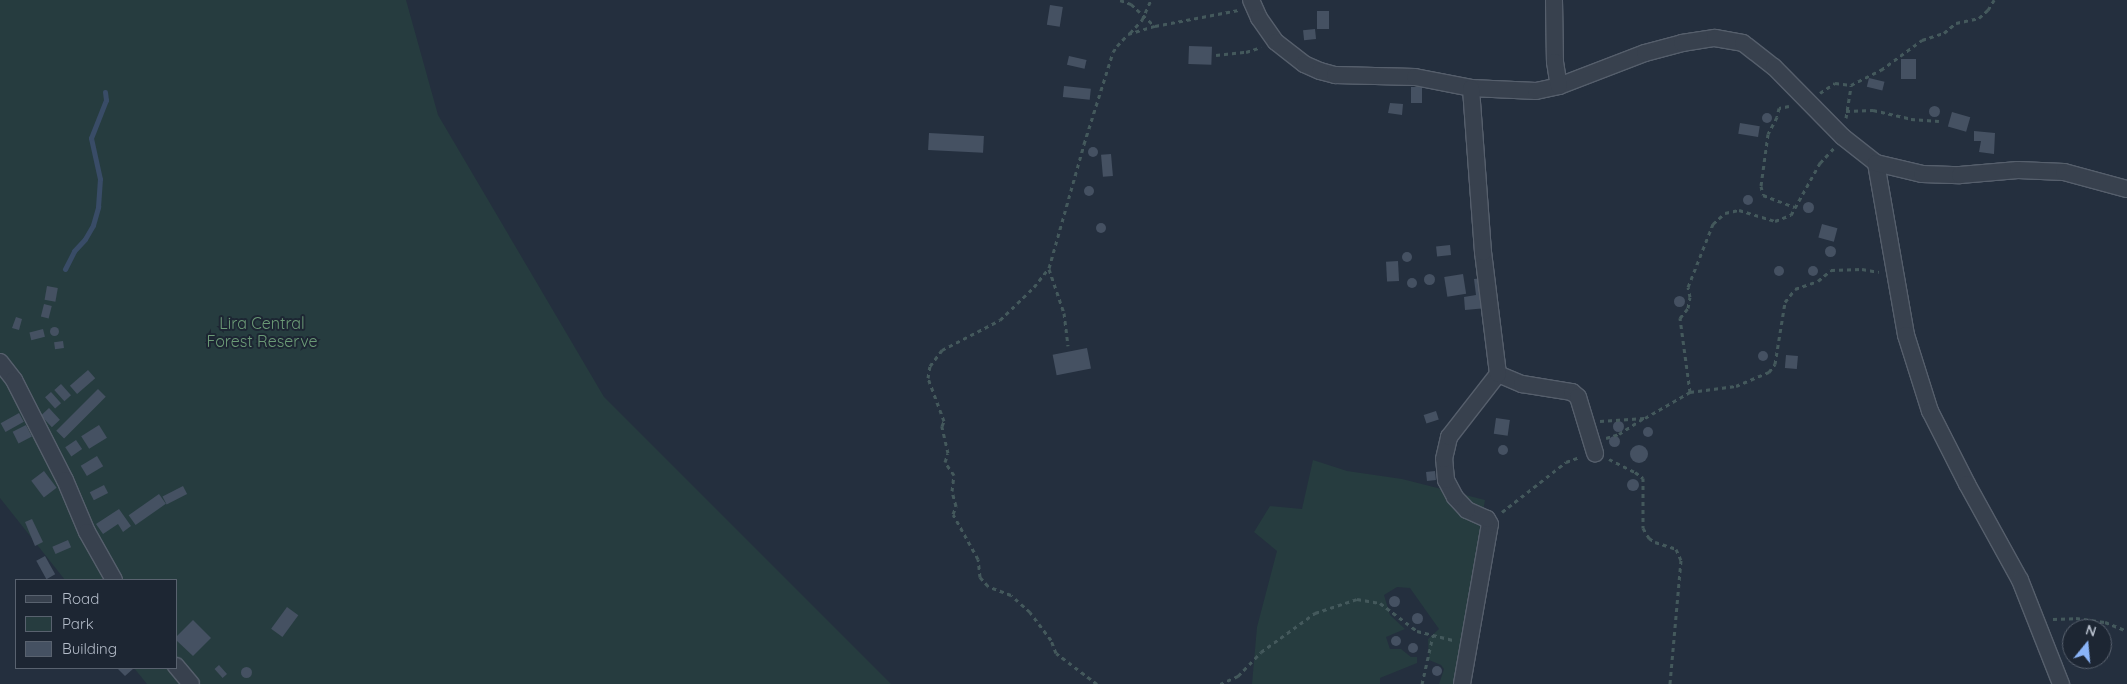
<!DOCTYPE html>
<style>
body{margin:0}
#map{position:relative;width:2127px;height:684px;overflow:hidden;background:#242f3e;font-family:Quicksand,sans-serif}
div>[style]{position:absolute}
.green>*{inset:0;background:#263c3f}
.stream>*{height:5px;margin:-2.5px;padding:0 2.5px;transform-origin:2.5px;border-radius:2.5px;background:#394c67}
.building>*{inset:0;background:#455162;transform-origin:0 0}
.round{border-radius:50%}
.path>*{height:3px;margin-top:-1.5px;transform-origin:0;background:repeating-linear-gradient(90deg,#44595c 0 4px,transparent 0 8px)}
.roads{filter:drop-shadow(1px 0 #565f6c) drop-shadow(-1px 0 #565f6c) drop-shadow(0 1px #565f6c) drop-shadow(0 -1px #565f6c)}
.street>*{height:16px;margin:-8px;padding:0 8px;transform-origin:8px;border-radius:8px;background:#38414e}
span{translate:-50% -50%;white-space:nowrap;text-align:center;line-height:1.15;-webkit-text-stroke:4px #1d2633;paint-order:stroke}
.park-label{font-size:16px;color:#6b9a76}
.legend{position:absolute;left:15px;top:579px;width:162px;height:90px;box-sizing:border-box;background:#1d2633;border:1px solid #59626f;margin:0;padding:6px 9px;list-style:none;font-size:15px;color:#b4bcc9}
.legend li{display:flex;align-items:center;gap:10px;height:25px}
.legend b{width:25px;border:1px solid #59626f}
.north{position:absolute;left:2062px;top:619px;width:50px;height:50px;box-sizing:border-box;background:#1d2633;border:1px solid #59626f;border-radius:50%;rotate:17deg;font-size:14px;font-weight:700;line-height:20px;text-align:center;color:#b4bcc9}
.north::after{content:'';display:block;margin:auto;width:18px;height:22px;background:#8ab4f8;clip-path:polygon(50% 0,100% 100%,50% 72%,0 100%)}
</style>
<div id="map">
<div class="green">
<div style="clip-path:polygon(0 0,406px 0,438px 115px,604px 397px,891px 684px,147px 684px,134px 668px,176px 668px,176px 580px,65px 580px,0 498px)"></div>
<div style="clip-path:polygon(1313px 460px,1347px 471px,1402px 479px,1485px 500px,1453px 684px,1439px 684px,1444px 669px,1441px 665px,1429px 660px,1428px 639px,1439px 629px,1410px 588px,1397px 587px,1384px 595px,1390px 615px,1405px 629px,1386px 637px,1390px 649px,1401px 649px,1411px 657px,1417px 657px,1417px 663px,1380px 678px,1380px 684px,1252px 684px,1257px 627px,1277px 551px,1254px 532px,1270px 506px,1302px 509px)"></div>
</div>
<div class="stream">
<div style="left:65px;top:269px;width:20px;rotate:-63deg"></div>
<div style="left:74px;top:251px;width:16px;rotate:-47deg"></div>
<div style="left:85px;top:239px;width:16px;rotate:-60deg"></div>
<div style="left:93px;top:225px;width:19px;rotate:-74deg"></div>
<div style="left:98px;top:207px;width:28px;rotate:-86deg"></div>
<div style="left:100px;top:179px;width:42px;rotate:-102.4deg"></div>
<div style="left:91px;top:138px;width:41px;rotate:-68.5deg"></div>
<div style="left:106px;top:100px;width:8px;rotate:-97deg"></div>
</div>
<div class="building">
<div style="left:1050px;top:5px;width:13px;height:20px;rotate:9deg"></div>
<div style="left:1329px;top:11px;width:18px;height:12px;rotate:90deg"></div>
<div style="left:1315px;top:29px;width:10px;height:12px;rotate:84deg"></div>
<div style="left:1189px;top:46px;width:23px;height:18px;rotate:2deg"></div>
<div style="left:1069px;top:56px;width:18px;height:9px;rotate:13deg"></div>
<div style="left:1901px;top:59px;width:15px;height:20px"></div>
<div style="left:1869px;top:78px;width:16px;height:9px;rotate:14deg"></div>
<div style="left:1064px;top:86px;width:27px;height:11px;rotate:6deg"></div>
<div style="left:1411px;top:87px;width:11px;height:16px"></div>
<div style="clip-path:polygon(1390px 103px,1403px 104px,1402px 115px,1388px 113px)"></div>
<div class="round" style="left:1928.5px;top:105.5px;width:11px;height:11px"></div>
<div style="left:1952px;top:112px;width:19px;height:15px;rotate:16deg"></div>
<div class="round" style="left:1762px;top:113px;width:10px;height:10px"></div>
<div style="left:1740px;top:123px;width:20px;height:11px;rotate:9deg"></div>
<div style="clip-path:polygon(1974px 131px,1995px 133px,1994px 154px,1979px 152px,1981px 141px,1974px 141px)"></div>
<div style="left:929px;top:133px;width:55px;height:17px;rotate:3deg"></div>
<div class="round" style="left:1088px;top:147px;width:10px;height:10px"></div>
<div style="left:1111px;top:154px;width:22px;height:10px;rotate:85deg"></div>
<div class="round" style="left:1084px;top:186px;width:10px;height:10px"></div>
<div class="round" style="left:1743px;top:195px;width:10px;height:10px"></div>
<div class="round" style="left:1802.5px;top:201.5px;width:11px;height:11px"></div>
<div class="round" style="left:1096px;top:223px;width:10px;height:10px"></div>
<div style="left:1822px;top:224px;width:16px;height:14px;rotate:15deg"></div>
<div style="left:1450px;top:245px;width:10px;height:14px;rotate:84deg"></div>
<div class="round" style="left:1824.5px;top:245.5px;width:11px;height:11px"></div>
<div class="round" style="left:1402px;top:252px;width:10px;height:10px"></div>
<div style="left:1398px;top:261px;width:20px;height:12px;rotate:87deg"></div>
<div class="round" style="left:1808px;top:266px;width:10px;height:10px"></div>
<div class="round" style="left:1774px;top:266px;width:10px;height:10px"></div>
<div class="round" style="left:1423.5px;top:273.5px;width:11px;height:11px"></div>
<div style="left:1463px;top:274px;width:20px;height:19px;rotate:81deg"></div>
<div class="round" style="left:1407px;top:278px;width:10px;height:10px"></div>
<div style="clip-path:polygon(1483px 278px,1487px 308px,1465px 310px,1464px 297px,1476px 295px,1474px 279px)"></div>
<div style="left:47px;top:286px;width:11px;height:14px;rotate:10deg"></div>
<div class="round" style="left:1673.5px;top:295.5px;width:11px;height:11px"></div>
<div style="left:44px;top:304px;width:8px;height:13px;rotate:14deg"></div>
<div style="clip-path:polygon(16px 317px,22px 319px,19px 330px,12px 328px)"></div>
<div class="round" style="left:49.5px;top:326.5px;width:9px;height:9px"></div>
<div style="left:43px;top:329px;width:8px;height:14px;rotate:76deg"></div>
<div style="left:63px;top:341px;width:7px;height:9px;rotate:82deg"></div>
<div style="left:1087px;top:348px;width:21px;height:35px;rotate:79deg"></div>
<div class="round" style="left:1758px;top:351px;width:10px;height:10px"></div>
<div style="left:1786px;top:355px;width:12px;height:13px;rotate:5deg"></div>
<div style="left:88px;top:370px;width:11px;height:24px;rotate:49deg"></div>
<div style="left:61px;top:384px;width:15px;height:9px;rotate:48deg"></div>
<div style="left:98px;top:389px;width:11px;height:59px;rotate:45deg"></div>
<div style="left:51px;top:392px;width:15px;height:8px;rotate:48deg"></div>
<div style="left:49px;top:408px;width:16px;height:11px;rotate:47deg"></div>
<div style="left:1436px;top:411px;width:9px;height:13px;rotate:72deg"></div>
<div style="left:19px;top:413px;width:10px;height:21px;rotate:61deg"></div>
<div style="left:1496px;top:418px;width:14px;height:16px;rotate:8deg"></div>
<div class="round" style="left:1612.5px;top:420.5px;width:11px;height:11px"></div>
<div style="left:26px;top:425px;width:13px;height:15px;rotate:63deg"></div>
<div style="left:99px;top:425px;width:15px;height:21px;rotate:58deg"></div>
<div class="round" style="left:1643px;top:427px;width:10px;height:10px"></div>
<div class="round" style="left:1608.5px;top:435.5px;width:11px;height:11px"></div>
<div style="left:76px;top:440px;width:11px;height:13px;rotate:56deg"></div>
<div class="round" style="left:1498px;top:445px;width:10px;height:10px"></div>
<div class="round" style="left:1630px;top:445px;width:18px;height:18px"></div>
<div style="left:97px;top:456px;width:12px;height:19px;rotate:59deg"></div>
<div style="left:44px;top:471px;width:21px;height:16px;rotate:53deg"></div>
<div style="left:1435px;top:471px;width:9px;height:9px;rotate:84deg"></div>
<div class="round" style="left:1627px;top:479px;width:12px;height:12px"></div>
<div style="left:104px;top:485px;width:9px;height:16px;rotate:63deg"></div>
<div style="left:183px;top:486px;width:9px;height:23px;rotate:63deg"></div>
<div style="left:159px;top:494px;width:12px;height:37px;rotate:55deg"></div>
<div style="clip-path:polygon(119px 509px,131px 526px,123px 532px,118px 524px,103px 534px,96px 524px)"></div>
<div style="clip-path:polygon(32px 519px,43px 542px,35px 546px,25px 522px)"></div>
<div style="left:68px;top:540px;width:8px;height:17px;rotate:67deg"></div>
<div style="left:45px;top:556px;width:21px;height:10px;rotate:61deg"></div>
<div class="round" style="left:1388.5px;top:595.5px;width:11px;height:11px"></div>
<div style="left:287px;top:607px;width:14px;height:27px;rotate:36deg"></div>
<div class="round" style="left:1411.5px;top:612.5px;width:11px;height:11px"></div>
<div style="clip-path:polygon(193px 620px,211px 638px,193px 656px,176px 640px,176px 637px)"></div>
<div class="round" style="left:1391px;top:636px;width:10px;height:10px"></div>
<div class="round" style="left:1408px;top:643px;width:10px;height:10px"></div>
<div style="left:219px;top:665px;width:12px;height:6px;rotate:48deg"></div>
<div class="round" style="left:1432px;top:666px;width:10px;height:10px"></div>
<div class="round" style="left:240.5px;top:666.5px;width:11px;height:11px"></div>
<div style="clip-path:polygon(117px 668px,134px 668px,125px 676px)"></div>
</div>
<div class="path">
<div style="left:1120px;top:0;width:12px;rotate:20deg"></div>
<div style="left:1131px;top:4px;width:33px;rotate:43deg"></div>
<div style="left:1130px;top:33px;width:18px;rotate:-47deg"></div>
<div style="left:1142px;top:20px;width:22px;rotate:-66deg"></div>
<div style="left:1216px;top:55px;width:30px;rotate:-6deg"></div>
<div style="left:1246px;top:52px;width:16px;rotate:-18deg"></div>
<div style="left:1820px;top:93px;width:18px;rotate:-34deg"></div>
<div style="left:1835px;top:83px;width:16px;rotate:7deg"></div>
<div style="left:1851px;top:85px;width:34px;rotate:-27deg"></div>
<div style="left:1881px;top:70px;width:51px;rotate:-36.2deg"></div>
<div style="left:1922px;top:40px;width:23px;rotate:-18deg"></div>
<div style="left:1944px;top:33px;width:16px;rotate:-40deg"></div>
<div style="left:1956px;top:23px;width:24px;rotate:-12deg"></div>
<div style="left:1979px;top:18px;width:12px;rotate:-42deg"></div>
<div style="left:1988px;top:10px;width:12px;rotate:-59deg"></div>
<div style="left:1789px;top:106px;width:10px;rotate:169deg"></div>
<div style="left:1779px;top:108px;width:9px;rotate:103deg"></div>
<div style="left:1777px;top:117px;width:19px;rotate:118deg"></div>
<div style="left:1768px;top:134px;width:52px;rotate:97.7deg"></div>
<div style="left:1761px;top:186px;width:9px;rotate:77deg"></div>
<div style="left:1763px;top:195px;width:34px;rotate:21deg"></div>
<div style="left:1846px;top:111px;width:27px;rotate:-2deg"></div>
<div style="left:1873px;top:110px;width:39px;rotate:13deg"></div>
<div style="left:1911px;top:119px;width:28px;rotate:4deg"></div>
<div style="left:1846px;top:118px;width:33px;rotate:-81deg"></div>
<div style="left:1049px;top:269px;width:46px;rotate:71.2deg"></div>
<div style="left:1064px;top:313px;width:33px;rotate:83deg"></div>
<div style="left:1690px;top:392px;width:75px;rotate:-97.7deg"></div>
<div style="left:1680px;top:318px;width:13px;rotate:-51deg"></div>
<div style="left:1688px;top:308px;width:11px;rotate:-80deg"></div>
<div style="left:1690px;top:297px;width:10px;rotate:-101deg"></div>
<div style="left:1688px;top:287px;width:68px;rotate:-68.4deg"></div>
<div style="left:1713px;top:224px;width:16px;rotate:-43deg"></div>
<div style="left:1725px;top:213px;width:14px;rotate:-12deg"></div>
<div style="left:1739px;top:210px;width:38px;rotate:17deg"></div>
<div style="left:1775px;top:221px;width:17px;rotate:-21deg"></div>
<div style="left:1791px;top:215px;width:60px;rotate:-60.9deg"></div>
<div style="left:1820px;top:163px;width:21px;rotate:-47deg"></div>
<div style="left:1600px;top:421px;width:45px;rotate:-3.8deg"></div>
<div style="left:1645px;top:418px;width:52px;rotate:-30deg"></div>
<div style="left:1690px;top:392px;width:46px;rotate:-7.4deg"></div>
<div style="left:1736px;top:386px;width:36px;rotate:-23deg"></div>
<div style="left:1769px;top:372px;width:10px;rotate:-53deg"></div>
<div style="left:1775px;top:364px;width:63px;rotate:-80.8deg"></div>
<div style="left:1785px;top:302px;width:16px;rotate:-52deg"></div>
<div style="left:1795px;top:289px;width:24px;rotate:-19deg"></div>
<div style="left:1818px;top:281px;width:17px;rotate:-40deg"></div>
<div style="left:1831px;top:270px;width:31px;rotate:-2deg"></div>
<div style="left:1862px;top:269px;width:17px;rotate:10deg"></div>
<div style="left:1606px;top:438px;width:14px;rotate:-17deg"></div>
<div style="left:1619px;top:434px;width:30px;rotate:-33deg"></div>
<div style="left:1609px;top:459px;width:29px;rotate:27deg"></div>
<div style="left:1635px;top:472px;width:10px;rotate:37deg"></div>
<div style="left:1643px;top:478px;width:50px;rotate:90deg"></div>
<div style="left:1643px;top:528px;width:12px;rotate:59deg"></div>
<div style="left:1649px;top:538px;width:7px;rotate:34deg"></div>
<div style="left:1655px;top:542px;width:22px;rotate:18deg"></div>
<div style="left:1676px;top:549px;width:12px;rotate:66deg"></div>
<div style="left:1681px;top:560px;width:124px;rotate:95.1deg"></div>
<div style="left:1502px;top:512px;width:81px;rotate:-38deg"></div>
<div style="left:1566px;top:462px;width:15px;rotate:-20deg"></div>
<div style="left:2053px;top:619px;width:23px;rotate:-2deg"></div>
<div style="left:2076px;top:618px;width:29px;rotate:8deg"></div>
<div style="left:2105px;top:622px;width:24px;rotate:22deg"></div>
<div style="left:1097px;top:684px;width:51px;rotate:-142.9deg"></div>
<div style="left:1056px;top:653px;width:14px;rotate:-111deg"></div>
<div style="left:1051px;top:640px;width:35px;rotate:-127deg"></div>
<div style="left:1030px;top:612px;width:25px;rotate:-138deg"></div>
<div style="left:1011px;top:595px;width:25px;rotate:-159deg"></div>
<div style="left:988px;top:586px;width:12px;rotate:-132deg"></div>
<div style="left:980px;top:577px;width:18px;rotate:-96deg"></div>
<div style="left:978px;top:559px;width:51px;rotate:-119.1deg"></div>
<div style="left:953px;top:514px;width:9px;rotate:-69deg"></div>
<div style="left:956px;top:506px;width:16px;rotate:-105deg"></div>
<div style="left:952px;top:491px;width:16px;rotate:-83deg"></div>
<div style="left:954px;top:475px;width:16px;rotate:-125deg"></div>
<div style="left:945px;top:462px;width:9px;rotate:-72deg"></div>
<div style="left:948px;top:453px;width:28px;rotate:-103deg"></div>
<div style="left:942px;top:426px;width:5px;rotate:-68deg"></div>
<div style="left:944px;top:421px;width:46px;rotate:-110.4deg"></div>
<div style="left:928px;top:378px;width:12px;rotate:-81deg"></div>
<div style="left:930px;top:366px;width:20px;rotate:-53deg"></div>
<div style="left:942px;top:350px;width:65px;rotate:-27.3deg"></div>
<div style="left:1000px;top:320px;width:47px;rotate:-44.1deg"></div>
<div style="left:1034px;top:287px;width:24px;rotate:-52deg"></div>
<div style="left:1049px;top:268px;width:129px;rotate:-74.2deg"></div>
<div style="left:1084px;top:144px;width:96px;rotate:-72.5deg"></div>
<div style="left:1113px;top:52px;width:7px;rotate:-56deg"></div>
<div style="left:1117px;top:46px;width:16px;rotate:-47deg"></div>
<div style="left:1128px;top:34px;width:28px;rotate:-17deg"></div>
<div style="left:1155px;top:26px;width:85px;rotate:-10.9deg"></div>
<div style="left:1220px;top:684px;width:20px;rotate:-24deg"></div>
<div style="left:1238px;top:676px;width:33px;rotate:-46deg"></div>
<div style="left:1261px;top:652px;width:67px;rotate:-35.8deg"></div>
<div style="left:1315px;top:613px;width:44px;rotate:-18.4deg"></div>
<div style="left:1357px;top:599px;width:23px;rotate:10deg"></div>
<div style="left:1380px;top:603px;width:46px;rotate:37.1deg"></div>
<div style="left:1417px;top:631px;width:38px;rotate:14deg"></div>
<div style="left:1422px;top:684px;width:50px;rotate:-77.3deg"></div>
</div>
<div class="roads">
<div class="street">
<div style="left:1251px;top:0;width:20px;rotate:66deg"></div>
<div style="left:1259px;top:18px;width:29px;rotate:55deg"></div>
<div style="left:1276px;top:42px;width:36px;rotate:38deg"></div>
<div style="left:1304px;top:64px;width:17px;rotate:24deg"></div>
<div style="left:1320px;top:71px;width:16px;rotate:15deg"></div>
<div style="left:1335px;top:75px;width:80px;rotate:1.4deg"></div>
<div style="left:1415px;top:77px;width:57px;rotate:11.1deg"></div>
<div style="left:1471px;top:88px;width:65px;rotate:2.6deg"></div>
<div style="left:1536px;top:91px;width:24px;rotate:-12deg"></div>
<div style="left:1559px;top:86px;width:92px;rotate:-21deg"></div>
<div style="left:1645px;top:53px;width:38px;rotate:-15deg"></div>
<div style="left:1682px;top:43px;width:33px;rotate:-9deg"></div>
<div style="left:1715px;top:38px;width:28px;rotate:10deg"></div>
<div style="left:1743px;top:43px;width:39px;rotate:38deg"></div>
<div style="left:1774px;top:67px;width:98px;rotate:45.4deg"></div>
<div style="left:1843px;top:137px;width:42px;rotate:38.2deg"></div>
<div style="left:1876px;top:163px;width:175px;rotate:80.1deg"></div>
<div style="left:1906px;top:335px;width:80px;rotate:72.5deg"></div>
<div style="left:1930px;top:411px;width:82px;rotate:63.1deg"></div>
<div style="left:1967px;top:484px;width:110px;rotate:61.1deg"></div>
<div style="left:2020px;top:580px;width:112px;rotate:68.5deg"></div>
<div style="left:1554px;top:0;width:62px;rotate:89.1deg"></div>
<div style="left:1555px;top:62px;width:24px;rotate:81deg"></div>
<div style="left:1876px;top:163px;width:47px;rotate:13.4deg"></div>
<div style="left:1922px;top:174px;width:38px;rotate:2deg"></div>
<div style="left:1960px;top:175px;width:58px;rotate:-4.9deg"></div>
<div style="left:2018px;top:170px;width:46px;rotate:2.5deg"></div>
<div style="left:2064px;top:172px;width:65px;rotate:15.1deg"></div>
<div style="left:0;top:362px;width:23px;rotate:52deg"></div>
<div style="left:14px;top:380px;width:112px;rotate:63deg"></div>
<div style="left:65px;top:480px;width:56px;rotate:67.1deg"></div>
<div style="left:87px;top:532px;width:55px;rotate:60.6deg"></div>
<div style="left:1498px;top:374px;width:26px;rotate:23deg"></div>
<div style="left:1522px;top:384px;width:51px;rotate:9.1deg"></div>
<div style="left:1572px;top:392px;width:8px;rotate:40deg"></div>
<div style="left:1578px;top:397px;width:59px;rotate:73.1deg"></div>
<div style="left:176px;top:666px;width:23px;rotate:50deg"></div>
<div style="left:1462px;top:684px;width:162px;rotate:-80.1deg"></div>
<div style="left:1490px;top:524px;width:6px;rotate:-121deg"></div>
<div style="left:1487px;top:519px;width:22px;rotate:-156deg"></div>
<div style="left:1467px;top:510px;width:18px;rotate:-133deg"></div>
<div style="left:1455px;top:497px;width:19px;rotate:-118deg"></div>
<div style="left:1446px;top:480px;width:21px;rotate:-95deg"></div>
<div style="left:1444px;top:459px;width:23px;rotate:-77deg"></div>
<div style="left:1449px;top:437px;width:80px;rotate:-52.1deg"></div>
<div style="left:1498px;top:374px;width:123px;rotate:-97deg"></div>
<div style="left:1483px;top:252px;width:164px;rotate:-94.2deg"></div>
</div>
</div>
<div class="park-label">
<span style="left:262px;top:332px">Lira Central<br>Forest Reserve</span>
</div>
<ul class="legend">
<li><b style="height:6px;background:#38414e"></b>Road</li>
<li><b style="height:14px;background:#263c3f"></b>Park</li>
<li><b style="height:14px;background:#455162"></b>Building</li>
</ul>
<div class="north">N</div>
</div>
